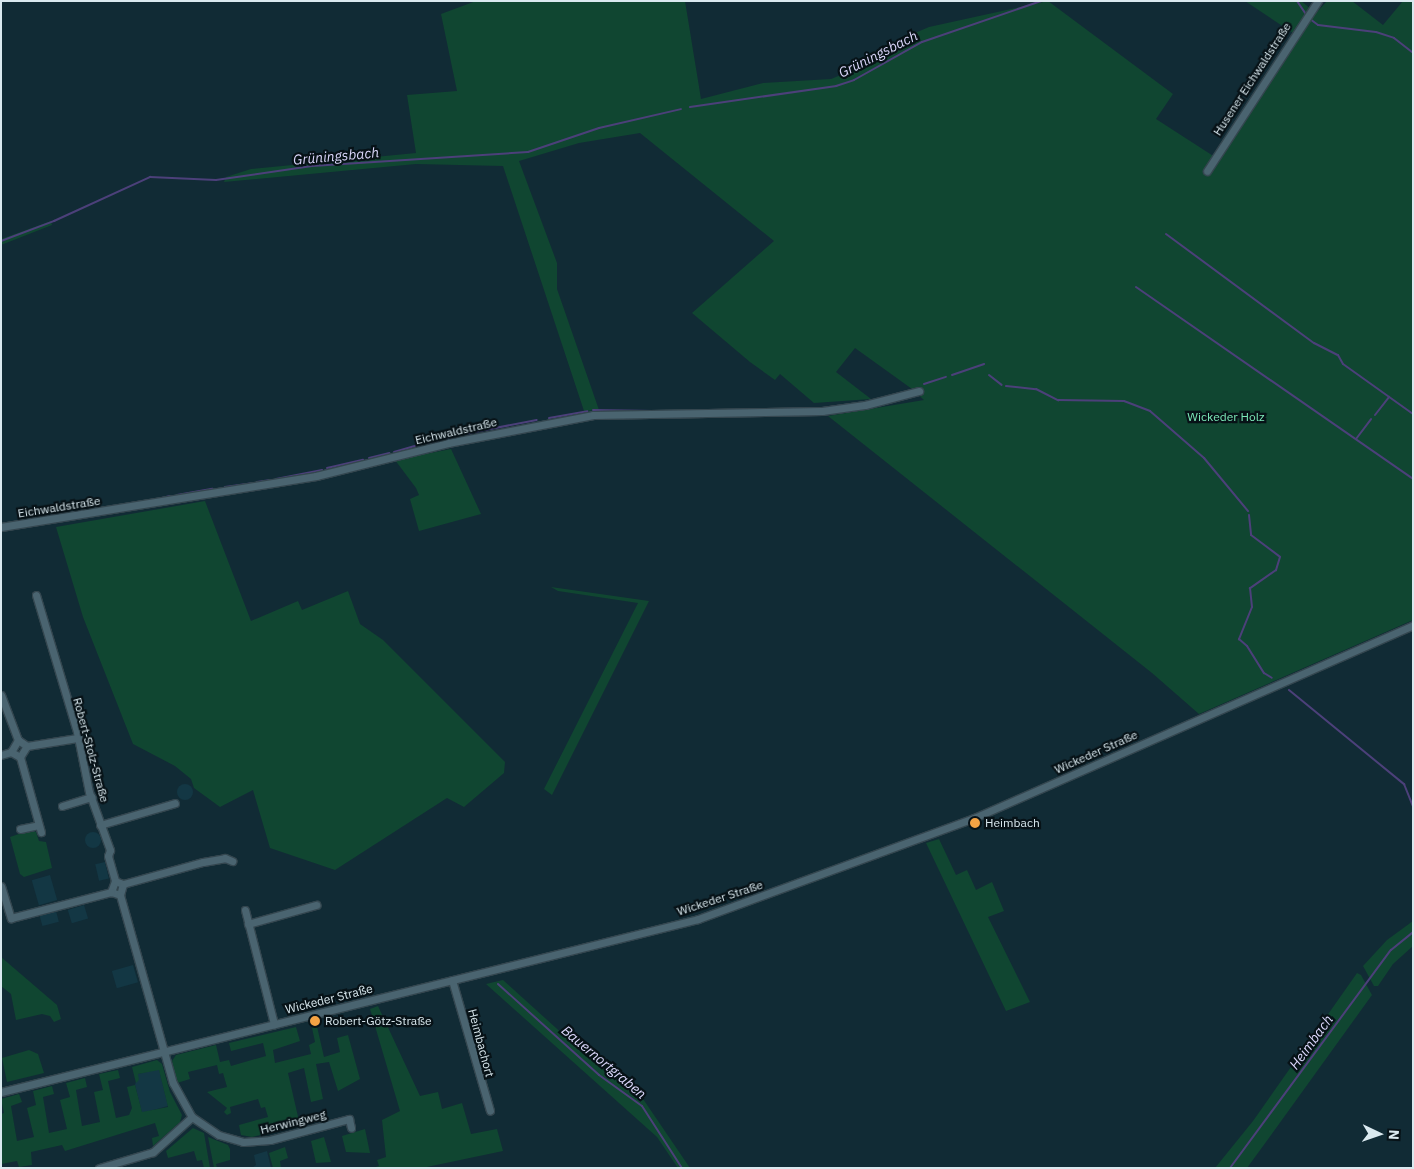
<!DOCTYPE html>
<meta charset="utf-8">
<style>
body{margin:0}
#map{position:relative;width:1414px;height:1169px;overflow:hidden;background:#112b35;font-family:"IBM Plex Sans",sans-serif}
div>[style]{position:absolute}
.built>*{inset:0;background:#133744;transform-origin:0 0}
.round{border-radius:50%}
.green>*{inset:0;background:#104631}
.stream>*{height:2px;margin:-1px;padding:0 1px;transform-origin:1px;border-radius:1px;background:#4c407a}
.roads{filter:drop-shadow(1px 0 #34464f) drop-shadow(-1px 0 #34464f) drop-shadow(0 1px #34464f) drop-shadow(0 -1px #34464f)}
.street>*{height:7px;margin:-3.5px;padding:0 3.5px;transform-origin:3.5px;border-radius:3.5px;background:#4a6470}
.dots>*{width:14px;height:14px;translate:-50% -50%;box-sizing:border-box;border:2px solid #071217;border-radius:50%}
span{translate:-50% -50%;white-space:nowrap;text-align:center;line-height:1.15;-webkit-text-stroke:4.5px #071217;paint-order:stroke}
.street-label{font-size:12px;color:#dae9ef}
.park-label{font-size:12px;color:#7debba}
.poi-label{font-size:12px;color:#dae9ef}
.left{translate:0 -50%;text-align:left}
.water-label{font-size:14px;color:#dcd8fc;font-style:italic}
.frame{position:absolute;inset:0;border:2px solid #dae9ef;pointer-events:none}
.north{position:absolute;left:1354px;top:1109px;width:50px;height:50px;-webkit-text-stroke:4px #071217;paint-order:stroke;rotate:93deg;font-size:14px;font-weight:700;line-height:20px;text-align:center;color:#dae9ef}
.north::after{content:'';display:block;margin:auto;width:18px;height:22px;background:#dae9ef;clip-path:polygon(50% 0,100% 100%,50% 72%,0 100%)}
</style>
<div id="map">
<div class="built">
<div class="round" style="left:177px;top:784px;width:16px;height:16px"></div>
<div class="round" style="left:85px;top:832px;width:16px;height:16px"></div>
<div style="left:105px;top:862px;width:17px;height:10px;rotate:77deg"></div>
<div style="left:50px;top:875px;width:26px;height:19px;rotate:74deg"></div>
<div style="left:84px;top:905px;width:14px;height:17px;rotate:73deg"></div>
<div style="left:56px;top:911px;width:11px;height:17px;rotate:75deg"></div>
<div style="left:133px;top:965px;width:18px;height:22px;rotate:74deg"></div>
<div style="clip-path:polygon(159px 1069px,168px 1106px,142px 1113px,135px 1085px,138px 1074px)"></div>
<div style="clip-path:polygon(267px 1151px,271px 1168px,252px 1168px,256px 1165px,254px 1155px)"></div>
</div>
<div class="green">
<div style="clip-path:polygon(476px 1px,685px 1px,701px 99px,763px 83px,831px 79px,853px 70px,896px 41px,929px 27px,1048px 1px,1173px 94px,1156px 119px,1218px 159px,1296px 35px,1245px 1px,1301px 1px,1316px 13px,1327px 1px,1352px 1px,1383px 25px,1403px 1px,1413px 1px,1413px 620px,1199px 714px,1152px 673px,828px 416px,924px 400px,912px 389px,855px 348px,836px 372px,871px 399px,814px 403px,780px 374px,775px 380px,750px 362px,692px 313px,774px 241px,640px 133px,579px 143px,519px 161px,557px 263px,557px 289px,599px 410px,584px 411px,503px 166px,416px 164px,224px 182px,226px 177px,251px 169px,416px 153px,407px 95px,457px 91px,441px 14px)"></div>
<div style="clip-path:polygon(51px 221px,52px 225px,1px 245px,1px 239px)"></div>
<div style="clip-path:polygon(451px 449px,481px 514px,419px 531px,410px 499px,419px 495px,416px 488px,395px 460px)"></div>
<div style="clip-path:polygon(205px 501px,251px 621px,298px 601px,302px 610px,348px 591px,360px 624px,383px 640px,505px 762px,504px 773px,464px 807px,447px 798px,335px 870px,270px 848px,253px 790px,220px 807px,194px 788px,191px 779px,175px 766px,133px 744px,83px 617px,56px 527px)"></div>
<div style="clip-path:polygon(551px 587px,649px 601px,552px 795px,544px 789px,638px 603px,558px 591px)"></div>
<div style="clip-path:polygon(31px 830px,36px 832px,39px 841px,46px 842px,52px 868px,24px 877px,20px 874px,10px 837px)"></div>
<div style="clip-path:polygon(939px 839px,956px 875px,967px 870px,976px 890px,992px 882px,1004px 911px,988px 917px,1030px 1002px,1006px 1011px,926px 843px)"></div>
<div style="clip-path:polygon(1413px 921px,1413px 946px,1393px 964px,1378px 986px,1374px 986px,1363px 966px,1387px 940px)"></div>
<div style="clip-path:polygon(1px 957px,57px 1005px,61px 1019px,54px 1022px,50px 1016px,42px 1014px,16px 1020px,11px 994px,1px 986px)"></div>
<div style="clip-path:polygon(1357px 973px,1361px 975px,1372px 995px,1266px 1142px,1247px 1168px,1215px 1168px,1253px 1121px)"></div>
<div style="clip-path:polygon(503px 980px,587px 1056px,639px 1093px,690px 1168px,678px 1168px,657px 1137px,486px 984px)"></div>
<div style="clip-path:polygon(378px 1006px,420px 1096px,438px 1092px,442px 1109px,462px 1103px,471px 1134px,497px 1129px,503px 1151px,422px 1168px,372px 1168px,379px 1166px,377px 1160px,386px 1157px,382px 1120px,400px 1111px,370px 1009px)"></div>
<div style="clip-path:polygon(316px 1022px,324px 1057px,340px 1052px,337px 1038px,348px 1035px,360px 1079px,338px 1091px,329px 1062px,316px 1064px,323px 1099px,311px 1102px,304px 1068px,288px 1073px,299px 1121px,309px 1119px,310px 1123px,252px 1137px,241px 1135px,239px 1125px,268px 1117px,265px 1107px,261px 1108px,258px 1099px,230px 1107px,231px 1113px,227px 1115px,224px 1112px,227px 1108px,207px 1092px,227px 1087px,223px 1073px,219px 1074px,217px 1065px,188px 1072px,190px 1079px,177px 1083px,172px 1061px,176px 1055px,216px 1045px,220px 1062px,229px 1060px,231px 1066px,266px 1056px,263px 1043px,231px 1051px,229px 1043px,296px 1027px,300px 1041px,273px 1050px,275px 1063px,311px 1054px,309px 1045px,315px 1042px,311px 1023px)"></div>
<div style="clip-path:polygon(29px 1050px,38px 1054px,44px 1073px,7px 1082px,2px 1058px)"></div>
<div style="clip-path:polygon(157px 1060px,162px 1064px,170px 1092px,182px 1115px,180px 1122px,153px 1146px,152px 1138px,159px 1136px,155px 1123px,65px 1151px,62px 1145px,31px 1152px,32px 1165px,19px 1167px,17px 1161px,1px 1164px,1px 1114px,4px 1113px,1px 1099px,19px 1094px,22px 1102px,11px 1106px,17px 1141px,34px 1137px,27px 1108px,36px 1105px,33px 1091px,52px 1086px,54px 1094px,43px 1097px,49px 1133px,67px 1129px,60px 1100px,70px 1097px,66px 1083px,85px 1078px,87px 1087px,76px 1090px,82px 1126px,100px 1122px,94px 1092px,103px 1090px,99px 1074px,118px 1070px,120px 1078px,108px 1081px,116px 1118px,129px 1115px,132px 1108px,127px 1087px,135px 1085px,142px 1112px,168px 1107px,159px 1070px,138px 1074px,139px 1080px,136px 1083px,132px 1067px)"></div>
<div style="clip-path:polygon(193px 1128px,204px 1133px,210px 1168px,204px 1168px,202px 1160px,197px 1161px,194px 1151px,168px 1158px,166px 1151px)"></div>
<div style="clip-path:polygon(365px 1129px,370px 1153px,346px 1152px,342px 1136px)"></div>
<div style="clip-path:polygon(208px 1137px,228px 1145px,230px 1149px,230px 1160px,216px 1164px,217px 1168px,214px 1168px)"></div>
<div style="clip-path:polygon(324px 1137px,331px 1162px,316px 1163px,311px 1141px)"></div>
<div style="clip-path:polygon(285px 1147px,288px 1158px,280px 1161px,281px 1168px,273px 1168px,269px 1153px)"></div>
</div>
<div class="stream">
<div style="left:1297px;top:1px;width:18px;rotate:56deg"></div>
<div style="left:1310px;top:19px;width:10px;rotate:37deg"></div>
<div style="left:1318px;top:25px;width:58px;rotate:6.9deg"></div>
<div style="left:1376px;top:32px;width:19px;rotate:18deg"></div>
<div style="left:1394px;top:38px;width:24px;rotate:38deg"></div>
<div style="left:690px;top:107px;width:148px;rotate:-8.2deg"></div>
<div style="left:836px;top:86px;width:19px;rotate:-18deg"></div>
<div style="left:854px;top:80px;width:78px;rotate:-29.2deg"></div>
<div style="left:922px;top:42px;width:126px;rotate:-19deg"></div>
<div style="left:1166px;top:234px;width:184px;rotate:36.4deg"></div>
<div style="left:1314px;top:343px;width:27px;rotate:27deg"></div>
<div style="left:1338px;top:355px;width:10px;rotate:61deg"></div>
<div style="left:1343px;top:364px;width:86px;rotate:35.5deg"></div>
<div style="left:1px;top:241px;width:57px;rotate:-20.7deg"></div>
<div style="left:54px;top:221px;width:106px;rotate:-24.6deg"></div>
<div style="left:150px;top:177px;width:66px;rotate:2.6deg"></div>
<div style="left:216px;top:180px;width:97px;rotate:-8.3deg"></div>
<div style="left:312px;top:166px;width:216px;rotate:-3.7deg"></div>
<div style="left:528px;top:152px;width:75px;rotate:-18.7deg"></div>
<div style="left:599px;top:128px;width:84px;rotate:-13deg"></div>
<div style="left:1136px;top:287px;width:337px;rotate:34.7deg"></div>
<div style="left:952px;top:375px;width:34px;rotate:-19deg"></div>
<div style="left:989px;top:375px;width:16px;rotate:38deg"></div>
<div style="left:924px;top:384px;width:23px;rotate:-18deg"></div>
<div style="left:1006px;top:386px;width:30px;rotate:6deg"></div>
<div style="left:1036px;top:389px;width:25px;rotate:27deg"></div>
<div style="left:1058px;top:400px;width:66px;rotate:0.9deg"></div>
<div style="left:1124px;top:401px;width:28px;rotate:21deg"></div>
<div style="left:1150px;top:411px;width:72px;rotate:41deg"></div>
<div style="left:1204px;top:458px;width:69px;rotate:50.3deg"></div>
<div style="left:593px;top:410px;width:60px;rotate:1deg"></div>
<div style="left:1375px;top:415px;width:23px;rotate:-52deg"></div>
<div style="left:549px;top:418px;width:39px;rotate:-10deg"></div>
<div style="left:464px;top:434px;width:74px;rotate:-10.9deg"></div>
<div style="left:1356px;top:439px;width:25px;rotate:-53deg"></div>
<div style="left:426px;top:443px;width:32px;rotate:-13deg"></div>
<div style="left:394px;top:452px;width:26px;rotate:-16deg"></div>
<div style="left:369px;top:458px;width:21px;rotate:-14deg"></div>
<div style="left:327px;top:468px;width:37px;rotate:-13deg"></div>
<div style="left:276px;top:479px;width:47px;rotate:-11.1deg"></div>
<div style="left:257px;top:482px;width:12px;rotate:-9deg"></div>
<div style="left:225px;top:487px;width:27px;rotate:-8deg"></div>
<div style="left:177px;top:495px;width:36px;rotate:-10deg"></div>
<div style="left:162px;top:498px;width:8px;rotate:-14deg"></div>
<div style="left:1249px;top:515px;width:20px;rotate:84deg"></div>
<div style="left:1251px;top:535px;width:36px;rotate:37deg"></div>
<div style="left:1280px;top:557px;width:14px;rotate:107deg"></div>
<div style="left:1276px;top:570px;width:32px;rotate:145deg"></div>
<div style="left:1250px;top:588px;width:19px;rotate:84deg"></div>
<div style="left:1252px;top:607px;width:35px;rotate:112deg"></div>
<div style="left:1239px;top:639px;width:11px;rotate:41deg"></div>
<div style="left:1247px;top:646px;width:32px;rotate:58deg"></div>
<div style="left:1264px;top:673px;width:9px;rotate:32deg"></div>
<div style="left:1289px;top:690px;width:149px;rotate:39.3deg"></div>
<div style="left:1404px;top:784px;width:24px;rotate:68deg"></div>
<div style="left:498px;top:984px;width:136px;rotate:42deg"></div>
<div style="left:599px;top:1075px;width:53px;rotate:35.8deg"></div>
<div style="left:642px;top:1106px;width:74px;rotate:57.2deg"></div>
<div style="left:1230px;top:1168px;width:271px;rotate:-53.6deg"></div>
<div style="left:1391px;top:950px;width:28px;rotate:-39deg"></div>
</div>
<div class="roads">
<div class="street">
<div style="left:1207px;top:171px;width:203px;rotate:-56.9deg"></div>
<div style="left:1px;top:527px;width:319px;rotate:-9.2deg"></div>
<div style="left:316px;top:476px;width:136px;rotate:-14deg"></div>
<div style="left:448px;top:443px;width:148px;rotate:-10.9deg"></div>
<div style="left:593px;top:415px;width:229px;rotate:-1deg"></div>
<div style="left:822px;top:411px;width:43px;rotate:-7.9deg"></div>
<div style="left:865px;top:405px;width:56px;rotate:-14.5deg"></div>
<div style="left:36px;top:595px;width:143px;rotate:73.3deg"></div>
<div style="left:77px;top:732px;width:61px;rotate:78.7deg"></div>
<div style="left:89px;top:792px;width:62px;rotate:70.1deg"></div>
<div style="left:110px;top:850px;width:6px;rotate:108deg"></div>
<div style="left:108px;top:856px;width:26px;rotate:74deg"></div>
<div style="left:115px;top:881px;width:12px;rotate:110deg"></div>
<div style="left:111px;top:892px;width:9px;rotate:18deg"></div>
<div style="left:1px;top:695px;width:48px;rotate:69.3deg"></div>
<div style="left:11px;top:752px;width:14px;rotate:-60deg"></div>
<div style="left:18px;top:740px;width:11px;rotate:34deg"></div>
<div style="left:27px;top:746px;width:51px;rotate:-9.1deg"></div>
<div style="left:1px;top:755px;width:10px;rotate:-17deg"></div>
<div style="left:11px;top:752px;width:10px;rotate:29deg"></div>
<div style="left:20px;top:757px;width:13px;rotate:-58deg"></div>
<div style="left:20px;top:757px;width:78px;rotate:74.4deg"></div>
<div style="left:62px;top:806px;width:31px;rotate:-17deg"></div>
<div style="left:100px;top:825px;width:78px;rotate:-16.3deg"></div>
<div style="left:20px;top:829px;width:19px;rotate:-12deg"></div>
<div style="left:115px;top:881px;width:9px;rotate:21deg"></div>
<div style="left:123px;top:884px;width:11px;rotate:105deg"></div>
<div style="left:120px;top:895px;width:195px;rotate:74.3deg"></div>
<div style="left:173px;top:1083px;width:39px;rotate:61deg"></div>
<div style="left:192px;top:1117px;width:32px;rotate:34deg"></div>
<div style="left:219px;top:1135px;width:25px;rotate:16deg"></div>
<div style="left:243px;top:1142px;width:27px;rotate:-4deg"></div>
<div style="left:270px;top:1140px;width:82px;rotate:-14.9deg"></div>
<div style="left:349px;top:1119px;width:9px;rotate:77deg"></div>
<div style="left:123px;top:884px;width:83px;rotate:-15.4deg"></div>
<div style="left:203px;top:862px;width:22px;rotate:-10deg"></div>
<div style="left:225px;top:858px;width:8px;rotate:23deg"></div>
<div style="left:1px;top:886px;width:34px;rotate:73deg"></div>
<div style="left:11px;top:918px;width:103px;rotate:-14.6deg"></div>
<div style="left:245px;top:910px;width:118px;rotate:75.7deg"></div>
<div style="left:248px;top:924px;width:71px;rotate:-15.6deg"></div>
<div style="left:452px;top:980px;width:136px;rotate:73.8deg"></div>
<div style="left:1px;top:1092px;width:718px;rotate:-13.94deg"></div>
<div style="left:698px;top:919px;width:294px;rotate:-20.1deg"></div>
<div style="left:974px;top:818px;width:480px;rotate:-23.7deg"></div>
<div style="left:99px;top:1168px;width:56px;rotate:-16.5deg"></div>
<div style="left:153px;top:1152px;width:52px;rotate:-41.9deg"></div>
</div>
</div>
<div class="dots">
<div style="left:975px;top:823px;background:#f4a344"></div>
<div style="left:315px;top:1021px;background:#f4a344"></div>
</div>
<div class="street-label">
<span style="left:1252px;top:79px;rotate:-57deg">Husener Eichwaldstraße</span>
<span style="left:456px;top:431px;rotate:-13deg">Eichwaldstraße</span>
<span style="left:59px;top:507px;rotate:-9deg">Eichwaldstraße</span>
<span style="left:91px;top:750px;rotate:75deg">Robert-Stolz-Straße</span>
<span style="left:1096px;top:752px;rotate:-24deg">Wickeder Straße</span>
<span style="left:720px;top:898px;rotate:-18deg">Wickeder Straße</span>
<span style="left:329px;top:999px;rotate:-14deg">Wickeder Straße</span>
<span style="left:481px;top:1043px;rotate:75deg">Heimbachort</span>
<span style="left:293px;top:1122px;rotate:-14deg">Herwingweg</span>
</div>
<div class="park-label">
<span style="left:1226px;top:417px">Wickeder Holz</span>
</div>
<div class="poi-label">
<span class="left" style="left:985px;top:823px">Heimbach</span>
<span class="left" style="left:325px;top:1021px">Robert-Götz-Straße</span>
</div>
<div class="water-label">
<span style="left:878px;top:54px;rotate:-27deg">Grüningsbach</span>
<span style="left:336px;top:156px;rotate:-5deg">Grüningsbach</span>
<span style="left:1311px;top:1042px;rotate:-54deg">Heimbach</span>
<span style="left:604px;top:1062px;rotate:40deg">Bauernortgraben</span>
</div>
<div class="frame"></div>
<div class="north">N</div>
</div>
